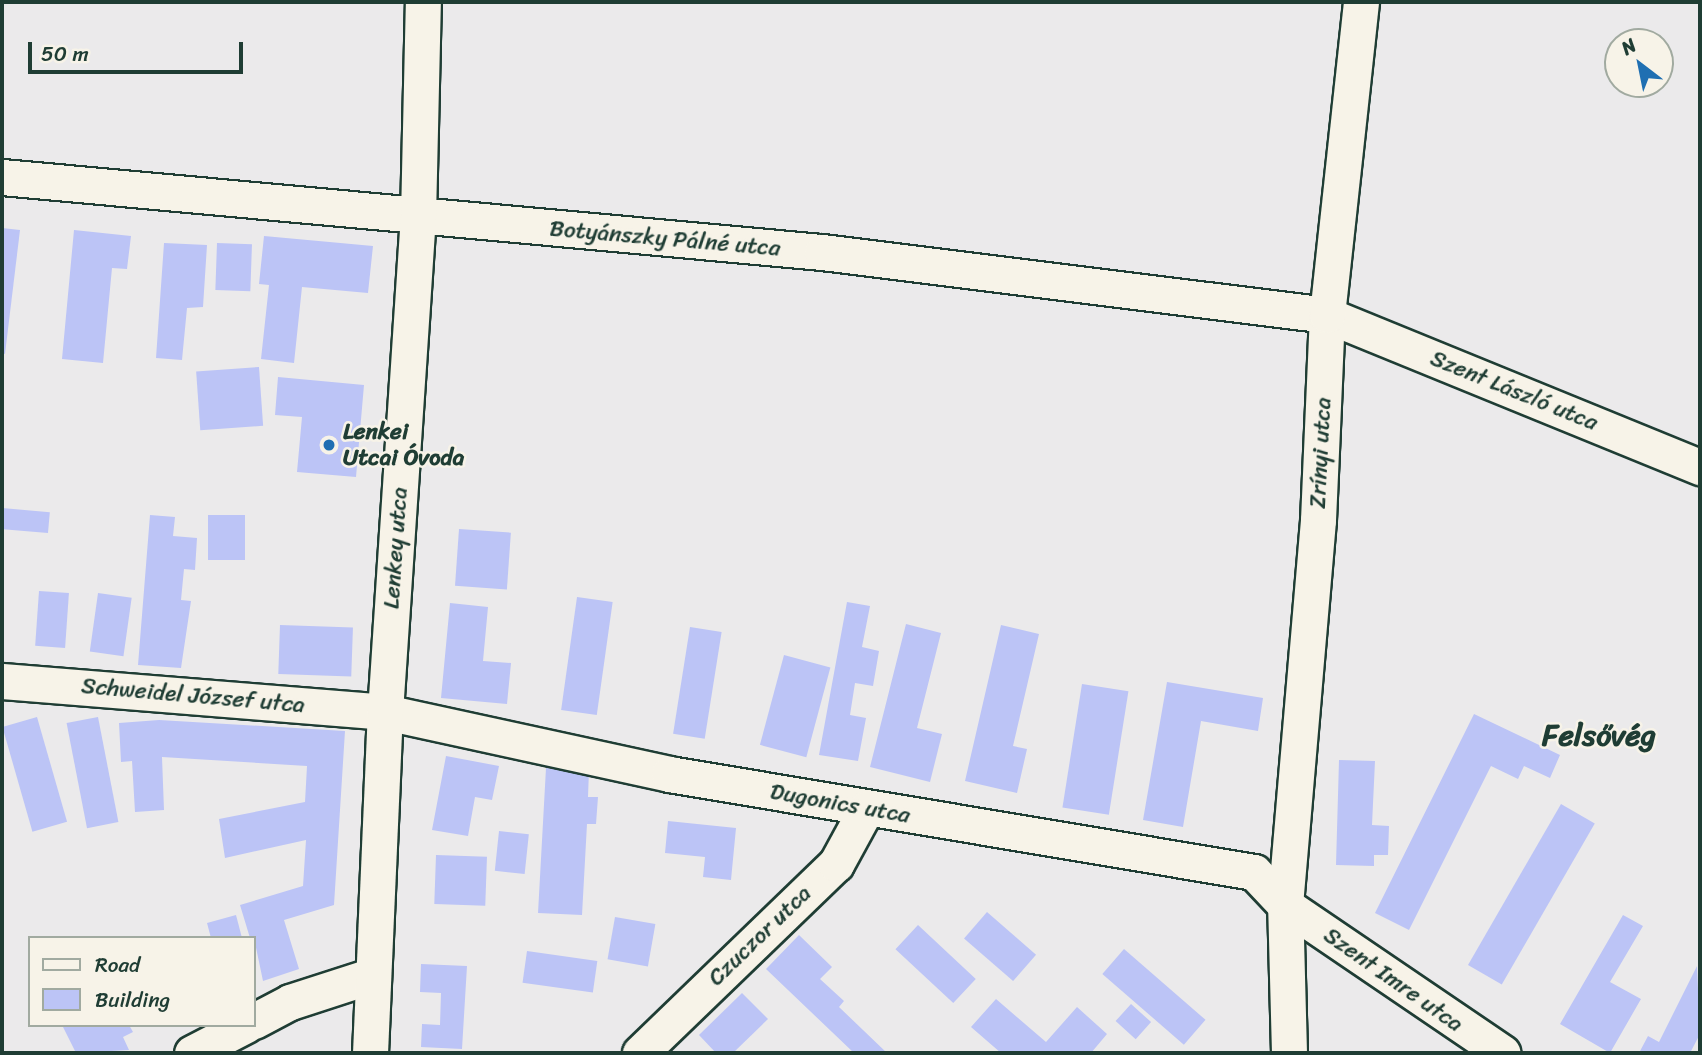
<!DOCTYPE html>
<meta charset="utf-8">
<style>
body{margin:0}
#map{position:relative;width:1702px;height:1055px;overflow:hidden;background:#ebeaeb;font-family:Sriracha,sans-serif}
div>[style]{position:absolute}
.building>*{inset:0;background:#bcc4f6;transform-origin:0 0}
.roads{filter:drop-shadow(2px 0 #1f3d34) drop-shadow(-2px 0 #1f3d34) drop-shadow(0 2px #1f3d34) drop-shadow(0 -2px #1f3d34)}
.minor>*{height:35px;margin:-17.5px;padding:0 17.5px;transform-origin:17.5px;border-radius:17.5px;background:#f7f3e8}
.dots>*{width:19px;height:19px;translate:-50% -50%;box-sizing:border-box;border:4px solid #f7f3e8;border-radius:50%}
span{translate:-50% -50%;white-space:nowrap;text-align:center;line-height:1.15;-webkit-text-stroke:5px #f7f3e8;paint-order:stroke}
.street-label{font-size:23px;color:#1f3d34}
.poi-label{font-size:23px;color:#1f3d34;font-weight:700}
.left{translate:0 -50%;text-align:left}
.district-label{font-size:30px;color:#1f3d34;font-weight:700}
.frame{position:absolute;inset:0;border:4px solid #1f3d34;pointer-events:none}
.legend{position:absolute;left:28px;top:936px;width:228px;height:91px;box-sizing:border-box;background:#f7f3e8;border:2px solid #a1aaa0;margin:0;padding:9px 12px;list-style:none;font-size:21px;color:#1f3d34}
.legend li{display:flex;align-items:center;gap:14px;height:35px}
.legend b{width:35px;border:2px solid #a1aaa0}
.north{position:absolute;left:1604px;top:28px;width:70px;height:70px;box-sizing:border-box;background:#f7f3e8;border:2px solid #a1aaa0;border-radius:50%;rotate:328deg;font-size:19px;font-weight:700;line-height:28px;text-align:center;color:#1f3d34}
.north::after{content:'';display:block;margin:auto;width:24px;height:32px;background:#1f6fb2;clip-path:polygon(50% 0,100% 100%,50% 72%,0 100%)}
.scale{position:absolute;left:28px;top:42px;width:215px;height:32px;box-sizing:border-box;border:4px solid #1f3d34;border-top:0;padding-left:9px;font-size:21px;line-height:24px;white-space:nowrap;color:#1f3d34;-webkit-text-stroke:5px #f7f3e8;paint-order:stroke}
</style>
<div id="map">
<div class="building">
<div style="clip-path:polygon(2px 228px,20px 230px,5px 354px,2px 353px)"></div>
<div style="clip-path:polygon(74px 230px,131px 236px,127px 269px,112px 268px,103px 363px,62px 359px)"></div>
<div style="clip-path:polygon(264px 236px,373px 246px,368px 293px,302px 287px,294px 363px,261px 359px,269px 285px,259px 284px)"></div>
<div style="clip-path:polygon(164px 243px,207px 245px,203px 307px,187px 308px,182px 360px,156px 358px)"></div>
<div style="left:217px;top:243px;width:35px;height:47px;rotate:2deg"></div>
<div style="left:259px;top:367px;width:59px;height:63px;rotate:86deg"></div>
<div style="clip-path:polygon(278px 377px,364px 385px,356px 477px,297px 472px,302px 417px,275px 415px)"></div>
<div style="left:2px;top:508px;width:48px;height:21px;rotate:5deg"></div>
<div style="clip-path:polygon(150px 515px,175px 517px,173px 536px,197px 538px,195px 570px,184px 569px,181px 600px,191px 601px,181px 668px,138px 665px)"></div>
<div style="left:208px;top:515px;width:37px;height:45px"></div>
<div style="left:459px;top:529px;width:52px;height:57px;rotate:4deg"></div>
<div style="left:39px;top:591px;width:30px;height:55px;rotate:4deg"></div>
<div style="left:98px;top:593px;width:34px;height:59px;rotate:8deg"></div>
<div style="left:577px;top:597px;width:36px;height:114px;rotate:8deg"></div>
<div style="clip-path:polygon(847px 602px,870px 606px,862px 647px,879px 651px,873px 686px,855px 683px,850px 715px,866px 718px,858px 761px,819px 755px)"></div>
<div style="clip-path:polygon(450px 603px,488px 607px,483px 661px,511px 663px,507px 704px,441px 698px)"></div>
<div style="clip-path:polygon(906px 624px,941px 633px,917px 728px,942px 734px,930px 782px,870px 767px)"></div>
<div style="left:280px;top:625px;width:73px;height:49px;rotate:2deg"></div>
<div style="clip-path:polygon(1001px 625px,1039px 634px,1013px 746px,1027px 749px,1017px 793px,965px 781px)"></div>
<div style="left:690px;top:627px;width:32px;height:108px;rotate:9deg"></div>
<div style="left:784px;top:655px;width:48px;height:93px;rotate:15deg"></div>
<div style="clip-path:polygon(1167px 682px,1263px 698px,1258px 731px,1201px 721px,1183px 827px,1143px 820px)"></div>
<div style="left:1082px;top:684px;width:47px;height:125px;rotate:9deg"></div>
<div style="clip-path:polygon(1474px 714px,1560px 755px,1550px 778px,1524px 766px,1518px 779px,1491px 766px,1409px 930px,1375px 913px)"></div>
<div style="left:37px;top:717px;width:109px;height:36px;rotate:74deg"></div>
<div style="left:98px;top:717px;width:107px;height:32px;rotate:79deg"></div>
<div style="clip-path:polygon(159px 720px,345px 731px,334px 905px,284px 920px,299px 969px,263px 981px,254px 938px,250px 938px,240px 905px,303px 886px,306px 840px,225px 858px,219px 819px,305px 802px,307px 766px,162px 757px,164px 810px,135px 812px,132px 761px,121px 762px,119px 723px)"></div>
<div style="clip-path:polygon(446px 756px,499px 766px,492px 800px,475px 797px,468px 836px,432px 830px)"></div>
<div style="clip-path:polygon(1339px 760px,1375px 761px,1372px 825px,1389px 826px,1388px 855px,1374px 855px,1374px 866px,1336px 865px)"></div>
<div style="clip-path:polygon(546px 768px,589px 770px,588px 797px,598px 797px,596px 824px,587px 824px,582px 915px,538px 913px)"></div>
<div style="left:1561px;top:804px;width:39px;height:186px;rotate:30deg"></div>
<div style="clip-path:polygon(668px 821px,736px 828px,731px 880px,703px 877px,705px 857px,665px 853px)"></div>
<div style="left:499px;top:831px;width:30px;height:40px;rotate:6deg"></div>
<div style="left:436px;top:855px;width:51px;height:49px;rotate:2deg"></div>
<div style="left:987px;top:912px;width:65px;height:35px;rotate:41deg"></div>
<div style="clip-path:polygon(236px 915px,242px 938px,211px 938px,207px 923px)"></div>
<div style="clip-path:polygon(1623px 915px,1643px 926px,1610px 982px,1641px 999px,1610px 1053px,1560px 1024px)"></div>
<div style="left:615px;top:917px;width:41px;height:43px;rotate:10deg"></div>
<div style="left:918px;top:925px;width:79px;height:33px;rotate:43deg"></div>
<div style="clip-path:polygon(799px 935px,832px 967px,820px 979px,844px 1001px,839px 1007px,887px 1053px,854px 1053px,766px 969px)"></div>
<div style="left:1124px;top:949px;width:108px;height:33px;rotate:41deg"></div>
<div style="left:527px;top:951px;width:71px;height:32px;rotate:8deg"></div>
<div style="clip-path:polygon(421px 964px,467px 966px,462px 1049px,421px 1047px,422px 1024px,440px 1025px,441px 993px,420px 992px)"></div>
<div style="clip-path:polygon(1697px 966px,1700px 1034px,1690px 1053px,1639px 1053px,1648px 1036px,1659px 1042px)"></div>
<div style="clip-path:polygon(742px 993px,768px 1019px,733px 1053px,716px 1053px,699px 1035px)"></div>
<div style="clip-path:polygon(996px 999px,1046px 1042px,1077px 1007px,1107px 1034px,1091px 1053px,1001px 1053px,971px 1027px)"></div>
<div style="left:1131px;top:1004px;width:27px;height:23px;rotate:42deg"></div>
<div style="clip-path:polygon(62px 1025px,129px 1025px,133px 1032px,123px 1037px,129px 1050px,76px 1053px)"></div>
</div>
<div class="roads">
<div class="minor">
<div style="left:2px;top:177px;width:823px;rotate:5.23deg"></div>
<div style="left:822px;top:252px;width:509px;rotate:7.11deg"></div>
<div style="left:1327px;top:315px;width:403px;rotate:22.2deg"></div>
<div style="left:2px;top:681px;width:384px;rotate:4.6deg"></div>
<div style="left:385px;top:712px;width:291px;rotate:12.3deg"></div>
<div style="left:669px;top:774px;width:593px;rotate:9.51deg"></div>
<div style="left:1254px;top:872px;width:45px;rotate:46.8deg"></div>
<div style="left:1285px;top:905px;width:263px;rotate:34.2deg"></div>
<div style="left:254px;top:1021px;width:41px;rotate:-27.8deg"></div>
<div style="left:290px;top:1002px;width:84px;rotate:-18deg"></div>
<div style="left:192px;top:1053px;width:61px;rotate:-27.4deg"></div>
<div style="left:370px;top:1053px;width:341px;rotate:-87.5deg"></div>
<div style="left:385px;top:712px;width:496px;rotate:-86.2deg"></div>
<div style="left:418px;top:217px;width:215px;rotate:-88.7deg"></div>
<div style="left:640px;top:1053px;width:272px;rotate:-44deg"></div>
<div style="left:836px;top:864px;width:63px;rotate:-61.4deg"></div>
<div style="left:1289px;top:1053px;width:148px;rotate:-91.5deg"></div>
<div style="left:1285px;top:905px;width:386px;rotate:-85.1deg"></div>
<div style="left:1318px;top:520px;width:205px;rotate:-87.5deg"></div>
<div style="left:1327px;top:315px;width:315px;rotate:-83.8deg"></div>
</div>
</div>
<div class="dots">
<div style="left:329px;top:445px;background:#1f6fb2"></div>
</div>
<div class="street-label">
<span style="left:665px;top:239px;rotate:5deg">Botyánszky Pálné utca</span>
<span style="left:1514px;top:391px;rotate:22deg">Szent László utca</span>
<span style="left:1321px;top:453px;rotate:-87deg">Zrínyi utca</span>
<span style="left:396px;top:548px;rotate:-86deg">Lenkey utca</span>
<span style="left:193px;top:696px;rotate:5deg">Schweidel József utca</span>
<span style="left:840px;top:804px;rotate:10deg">Dugonics utca</span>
<span style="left:760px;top:936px;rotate:-44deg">Czuczor utca</span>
<span style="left:1393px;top:980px;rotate:35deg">Szent Imre utca</span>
</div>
<div class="poi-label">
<span class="left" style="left:343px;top:445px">Lenkei<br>Utcai Óvoda</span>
</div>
<div class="district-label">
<span style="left:1599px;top:735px">Felsővég</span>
</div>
<div class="frame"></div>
<ul class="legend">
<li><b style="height:9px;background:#f7f3e8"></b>Road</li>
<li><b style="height:19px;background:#bcc4f6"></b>Building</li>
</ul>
<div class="north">N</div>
<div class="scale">50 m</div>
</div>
